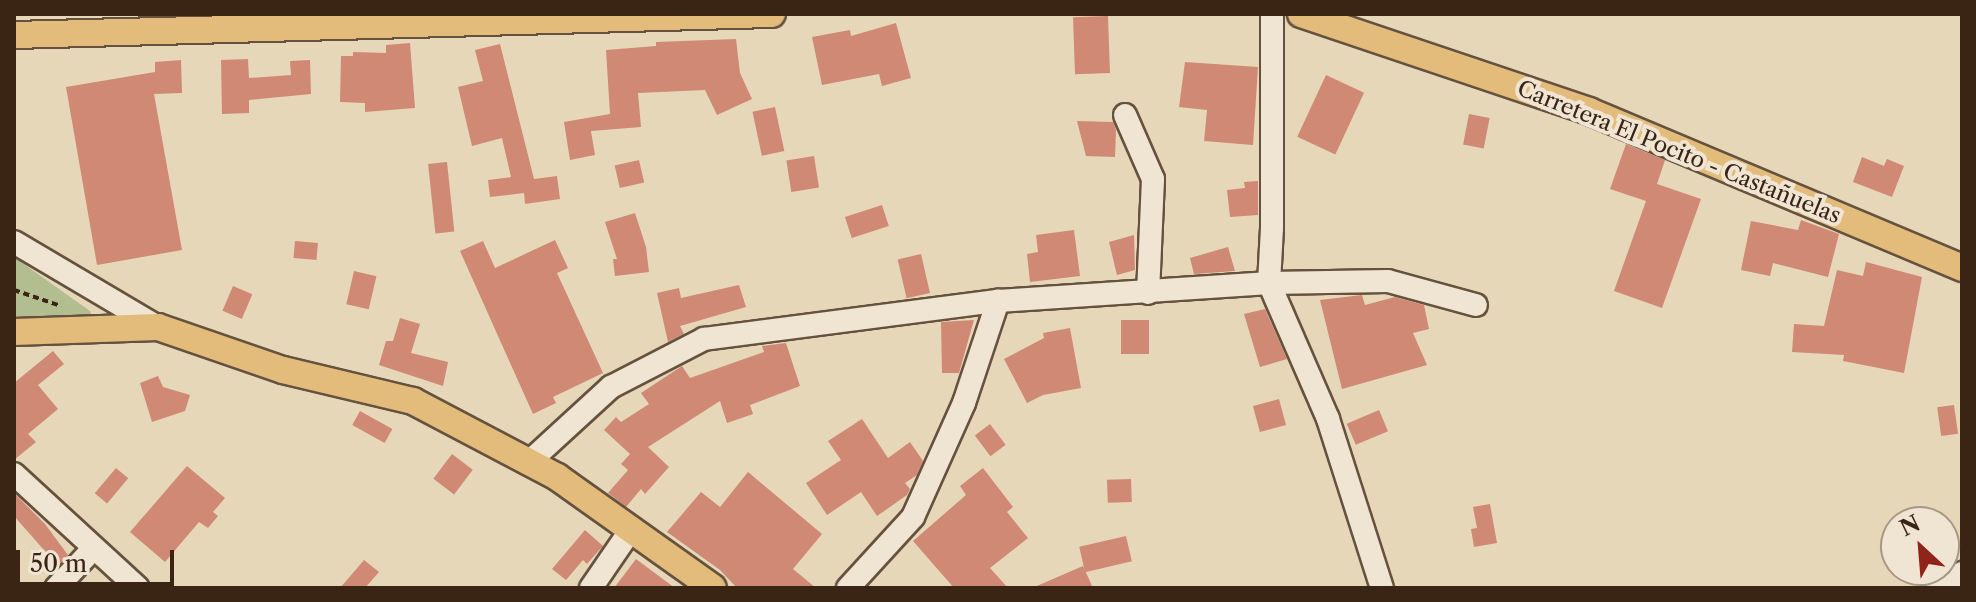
<!DOCTYPE html>
<meta charset="utf-8">
<style>
body{margin:0}
#map{position:relative;width:1976px;height:602px;overflow:hidden;background:#e6d7b9;font-family:"Libre Caslon Text",serif}
div>[style]{position:absolute}
.green>*{inset:0;background:#b3be90}
.building>*{inset:0;background:#cf8975;transform-origin:0 0}
.path>*{height:4px;margin-top:-2px;transform-origin:0;background:repeating-linear-gradient(90deg,#3a2515 0 6px,transparent 0 10px)}
.roads{filter:drop-shadow(2px 0 #65523e) drop-shadow(-2px 0 #65523e) drop-shadow(0 2px #65523e) drop-shadow(0 -2px #65523e)}
.minor>*{height:22px;margin:-11px;padding:0 11px;transform-origin:11px;border-radius:11px;background:#efe5d2}
.major>*{height:26px;margin:-13px;padding:0 13px;transform-origin:13px;border-radius:13px;background:#e3bc7c}
span{translate:-50% -50%;white-space:nowrap;text-align:center;line-height:1.15;-webkit-text-stroke:8px #efe5d2;paint-order:stroke}
.street-label{font-size:22px;color:#3a2515}
.frame{position:absolute;inset:0;border:16px solid #3a2515;pointer-events:none}
.north{position:absolute;left:1880px;top:506px;width:80px;height:80px;box-sizing:border-box;background:#efe5d2;border:2px solid #a79886;border-radius:50%;rotate:334deg;font-size:22px;font-weight:700;line-height:32px;text-align:center;color:#3a2515}
.north::after{content:'';display:block;margin:auto;width:28px;height:36px;background:#8f2418;clip-path:polygon(50% 0,100% 100%,50% 72%,0 100%)}
.scale{position:absolute;left:16px;top:550px;width:158px;height:36px;box-sizing:border-box;border:4px solid #3a2515;border-top:0;padding-left:10px;font-size:24px;line-height:28px;white-space:nowrap;color:#3a2515;-webkit-text-stroke:6px #efe5d2;paint-order:stroke}
</style>
<div id="map">
<div class="green">
<div style="clip-path:polygon(14px 257px,90px 311px,92px 316px,14px 325px)"></div>
</div>
<div class="building">
<div style="left:1108px;top:16px;width:57px;height:35px;rotate:88deg"></div>
<div style="clip-path:polygon(896px 23px,911px 78px,882px 86px,879px 74px,822px 85px,812px 37px,850px 30px,851px 36px)"></div>
<div style="clip-path:polygon(736px 39px,740px 73px,752px 99px,717px 115px,705px 90px,638px 93px,641px 127px,591px 131px,595px 155px,570px 160px,564px 122px,610px 114px,606px 50px,656px 46px,656px 42px)"></div>
<div style="clip-path:polygon(410px 43px,415px 108px,365px 112px,365px 103px,340px 102px,341px 56px,353px 56px,353px 52px,386px 53px,386px 45px)"></div>
<div style="clip-path:polygon(500px 44px,534px 179px,557px 176px,560px 199px,525px 204px,524px 193px,490px 197px,488px 180px,511px 177px,502px 138px,472px 146px,458px 87px,483px 81px,475px 50px)"></div>
<div style="clip-path:polygon(248px 59px,249px 78px,291px 75px,290px 61px,310px 60px,311px 94px,249px 100px,249px 113px,222px 114px,221px 60px)"></div>
<div style="clip-path:polygon(181px 60px,182px 93px,154px 94px,182px 250px,97px 265px,66px 87px,155px 72px,155px 62px)"></div>
<div style="clip-path:polygon(1185px 62px,1258px 67px,1253px 145px,1204px 141px,1207px 110px,1179px 107px)"></div>
<div style="left:1326px;top:75px;width:42px;height:68px;rotate:25deg"></div>
<div style="left:775px;top:107px;width:45px;height:23px;rotate:78deg"></div>
<div style="left:1469px;top:114px;width:21px;height:31px;rotate:11deg"></div>
<div style="clip-path:polygon(1077px 121px,1113px 122px,1116px 130px,1115px 157px,1086px 156px)"></div>
<div style="clip-path:polygon(1626px 144px,1665px 160px,1657px 184px,1701px 199px,1662px 308px,1614px 291px,1646px 201px,1610px 189px)"></div>
<div style="left:814px;top:156px;width:32px;height:28px;rotate:81deg"></div>
<div style="clip-path:polygon(1862px 157px,1884px 166px,1887px 159px,1904px 166px,1892px 197px,1853px 182px)"></div>
<div style="left:639px;top:160px;width:23px;height:25px;rotate:77deg"></div>
<div style="left:447px;top:162px;width:70px;height:19px;rotate:84deg"></div>
<div style="clip-path:polygon(1258px 181px,1258px 215px,1230px 217px,1227px 190px,1245px 188px,1244px 182px)"></div>
<div style="left:882px;top:205px;width:22px;height:39px;rotate:72deg"></div>
<div style="clip-path:polygon(635px 213px,646px 247px,649px 272px,615px 276px,613px 259px,617px 259px,605px 222px)"></div>
<div style="clip-path:polygon(1801px 220px,1839px 234px,1828px 277px,1773px 263px,1770px 276px,1741px 270px,1751px 221px,1798px 230px)"></div>
<div style="clip-path:polygon(1074px 230px,1080px 276px,1030px 282px,1027px 254px,1038px 252px,1036px 235px)"></div>
<div style="clip-path:polygon(1134px 235px,1135px 270px,1117px 275px,1109px 242px)"></div>
<div style="clip-path:polygon(555px 240px,568px 268px,557px 273px,603px 373px,553px 397px,556px 403px,533px 414px,460px 251px,483px 241px,495px 268px)"></div>
<div style="left:295px;top:241px;width:23px;height:17px;rotate:5deg"></div>
<div style="clip-path:polygon(1228px 247px,1235px 271px,1194px 274px,1190px 258px)"></div>
<div style="left:921px;top:254px;width:40px;height:24px;rotate:77deg"></div>
<div style="clip-path:polygon(1866px 262px,1922px 277px,1904px 373px,1843px 361px,1844px 355px,1792px 352px,1794px 324px,1824px 326px,1837px 270px,1863px 276px)"></div>
<div style="left:354px;top:271px;width:23px;height:34px;rotate:13deg"></div>
<div style="clip-path:polygon(739px 285px,746px 307px,680px 326px,684px 334px,668px 342px,657px 293px,679px 288px,681px 298px)"></div>
<div style="left:233px;top:286px;width:21px;height:27px;rotate:23deg"></div>
<div style="clip-path:polygon(1362px 295px,1365px 305px,1395px 297px,1424px 305px,1429px 329px,1413px 333px,1427px 365px,1342px 389px,1320px 300px)"></div>
<div style="clip-path:polygon(1265px 309px,1287px 359px,1260px 367px,1244px 314px)"></div>
<div style="clip-path:polygon(400px 318px,420px 324px,411px 353px,448px 362px,443px 386px,379px 365px,386px 341px,393px 341px)"></div>
<div style="clip-path:polygon(974px 320px,959px 373px,942px 373px,941px 322px)"></div>
<div style="left:1121px;top:320px;width:28px;height:34px"></div>
<div style="clip-path:polygon(1070px 328px,1081px 388px,1043px 395px,1027px 403px,1004px 359px,1044px 338px,1043px 333px)"></div>
<div style="clip-path:polygon(786px 343px,800px 386px,750px 405px,753px 414px,727px 423px,720px 401px,648px 447px,669px 467px,645px 494px,641px 489px,626px 507px,608px 493px,628px 470px,621px 464px,630px 454px,604px 430px,616px 417px,621px 422px,649px 404px,641px 393px,682px 366px,690px 378px,764px 352px,762px 346px)"></div>
<div style="clip-path:polygon(53px 351px,64px 364px,38px 385px,58px 409px,28px 434px,36px 442px,14px 460px,14px 383px)"></div>
<div style="clip-path:polygon(158px 376px,163px 387px,190px 395px,185px 411px,152px 422px,140px 383px)"></div>
<div style="left:1279px;top:399px;width:27px;height:27px;rotate:75deg"></div>
<div style="left:1954px;top:405px;width:29px;height:17px;rotate:82deg"></div>
<div style="left:1379px;top:410px;width:23px;height:35px;rotate:67deg"></div>
<div style="left:360px;top:411px;width:37px;height:16px;rotate:29deg"></div>
<div style="clip-path:polygon(862px 419px,888px 458px,910px 442px,923px 461px,917px 475px,905px 483px,910px 489px,907px 495px,877px 516px,861px 492px,827px 515px,806px 483px,841px 460px,828px 441px)"></div>
<div style="left:990px;top:424px;width:26px;height:19px;rotate:53deg"></div>
<div style="left:452px;top:454px;width:26px;height:31px;rotate:37deg"></div>
<div style="clip-path:polygon(187px 466px,225px 498px,213px 512px,218px 516px,208px 528px,199px 522px,165px 562px,130px 532px)"></div>
<div style="left:116px;top:468px;width:16px;height:33px;rotate:40deg"></div>
<div style="clip-path:polygon(983px 468px,1013px 507px,1007px 512px,1028px 538px,990px 568px,1008px 588px,954px 588px,913px 541px,966px 495px,960px 486px)"></div>
<div style="clip-path:polygon(748px 472px,822px 534px,793px 569px,816px 588px,737px 588px,720px 570px,667px 532px,701px 492px,720px 507px)"></div>
<div style="left:1131px;top:479px;width:23px;height:24px;rotate:88deg"></div>
<div style="clip-path:polygon(14px 493px,45px 524px,68px 555px,58px 566px,14px 516px)"></div>
<div style="clip-path:polygon(1490px 504px,1497px 543px,1474px 547px,1471px 529px,1477px 528px,1473px 507px)"></div>
<div style="clip-path:polygon(585px 530px,603px 546px,587px 564px,583px 560px,566px 580px,552px 569px)"></div>
<div style="left:1126px;top:536px;width:26px;height:48px;rotate:77deg"></div>
<div style="clip-path:polygon(636px 559px,675px 588px,614px 588px)"></div>
<div style="clip-path:polygon(364px 560px,379px 572px,365px 588px,340px 588px)"></div>
<div style="clip-path:polygon(1083px 566px,1093px 588px,1032px 588px)"></div>
</div>
<div class="path">
<div style="left:14px;top:290px;width:50px;rotate:18.8deg"></div>
</div>
<div class="roads">
<div class="minor">
<div style="left:1272px;top:14px;width:214px;rotate:90deg"></div>
<div style="left:1272px;top:228px;width:55px;rotate:93.1deg"></div>
<div style="left:1269px;top:283px;width:148px;rotate:66.5deg"></div>
<div style="left:1328px;top:419px;width:177px;rotate:72.3deg"></div>
<div style="left:1125px;top:115px;width:70px;rotate:66.4deg"></div>
<div style="left:1153px;top:179px;width:114px;rotate:92.5deg"></div>
<div style="left:14px;top:242px;width:167px;rotate:30.6deg"></div>
<div style="left:528px;top:463px;width:113px;rotate:-42.5deg"></div>
<div style="left:611px;top:387px;width:105px;rotate:-27.3deg"></div>
<div style="left:704px;top:339px;width:296px;rotate:-7.4deg"></div>
<div style="left:998px;top:301px;width:272px;rotate:-3.8deg"></div>
<div style="left:1269px;top:283px;width:119px;rotate:-1deg"></div>
<div style="left:1388px;top:281px;width:91px;rotate:15.3deg"></div>
<div style="left:14px;top:474px;width:168px;rotate:42.6deg"></div>
<div style="left:56px;top:588px;width:55px;rotate:-46.5deg"></div>
<div style="left:591px;top:588px;width:69px;rotate:-55.6deg"></div>
<div style="left:848px;top:588px;width:96px;rotate:-47.5deg"></div>
<div style="left:913px;top:517px;width:125px;rotate:-65.9deg"></div>
<div style="left:964px;top:403px;width:108px;rotate:-71.6deg"></div>
<div style="left:1937px;top:588px;width:29px;rotate:-31deg"></div>
</div>
<div class="major">
<div style="left:1301px;top:14px;width:304px;rotate:18.6deg"></div>
<div style="left:1589px;top:111px;width:405px;rotate:22.8deg"></div>
<div style="left:14px;top:35px;width:758px;rotate:-1.59deg"></div>
<div style="left:14px;top:332px;width:144px;rotate:-2deg"></div>
<div style="left:158px;top:327px;width:132px;rotate:19deg"></div>
<div style="left:283px;top:370px;width:134px;rotate:13.4deg"></div>
<div style="left:413px;top:401px;width:163px;rotate:27.8deg"></div>
<div style="left:557px;top:477px;width:191px;rotate:35.4deg"></div>
</div>
</div>
<div class="street-label">
<span style="left:1679px;top:152px;rotate:22deg">Carretera El Pocito - Castañuelas</span>
</div>
<div class="frame"></div>
<div class="north">N</div>
<div class="scale">50 m</div>
</div>
